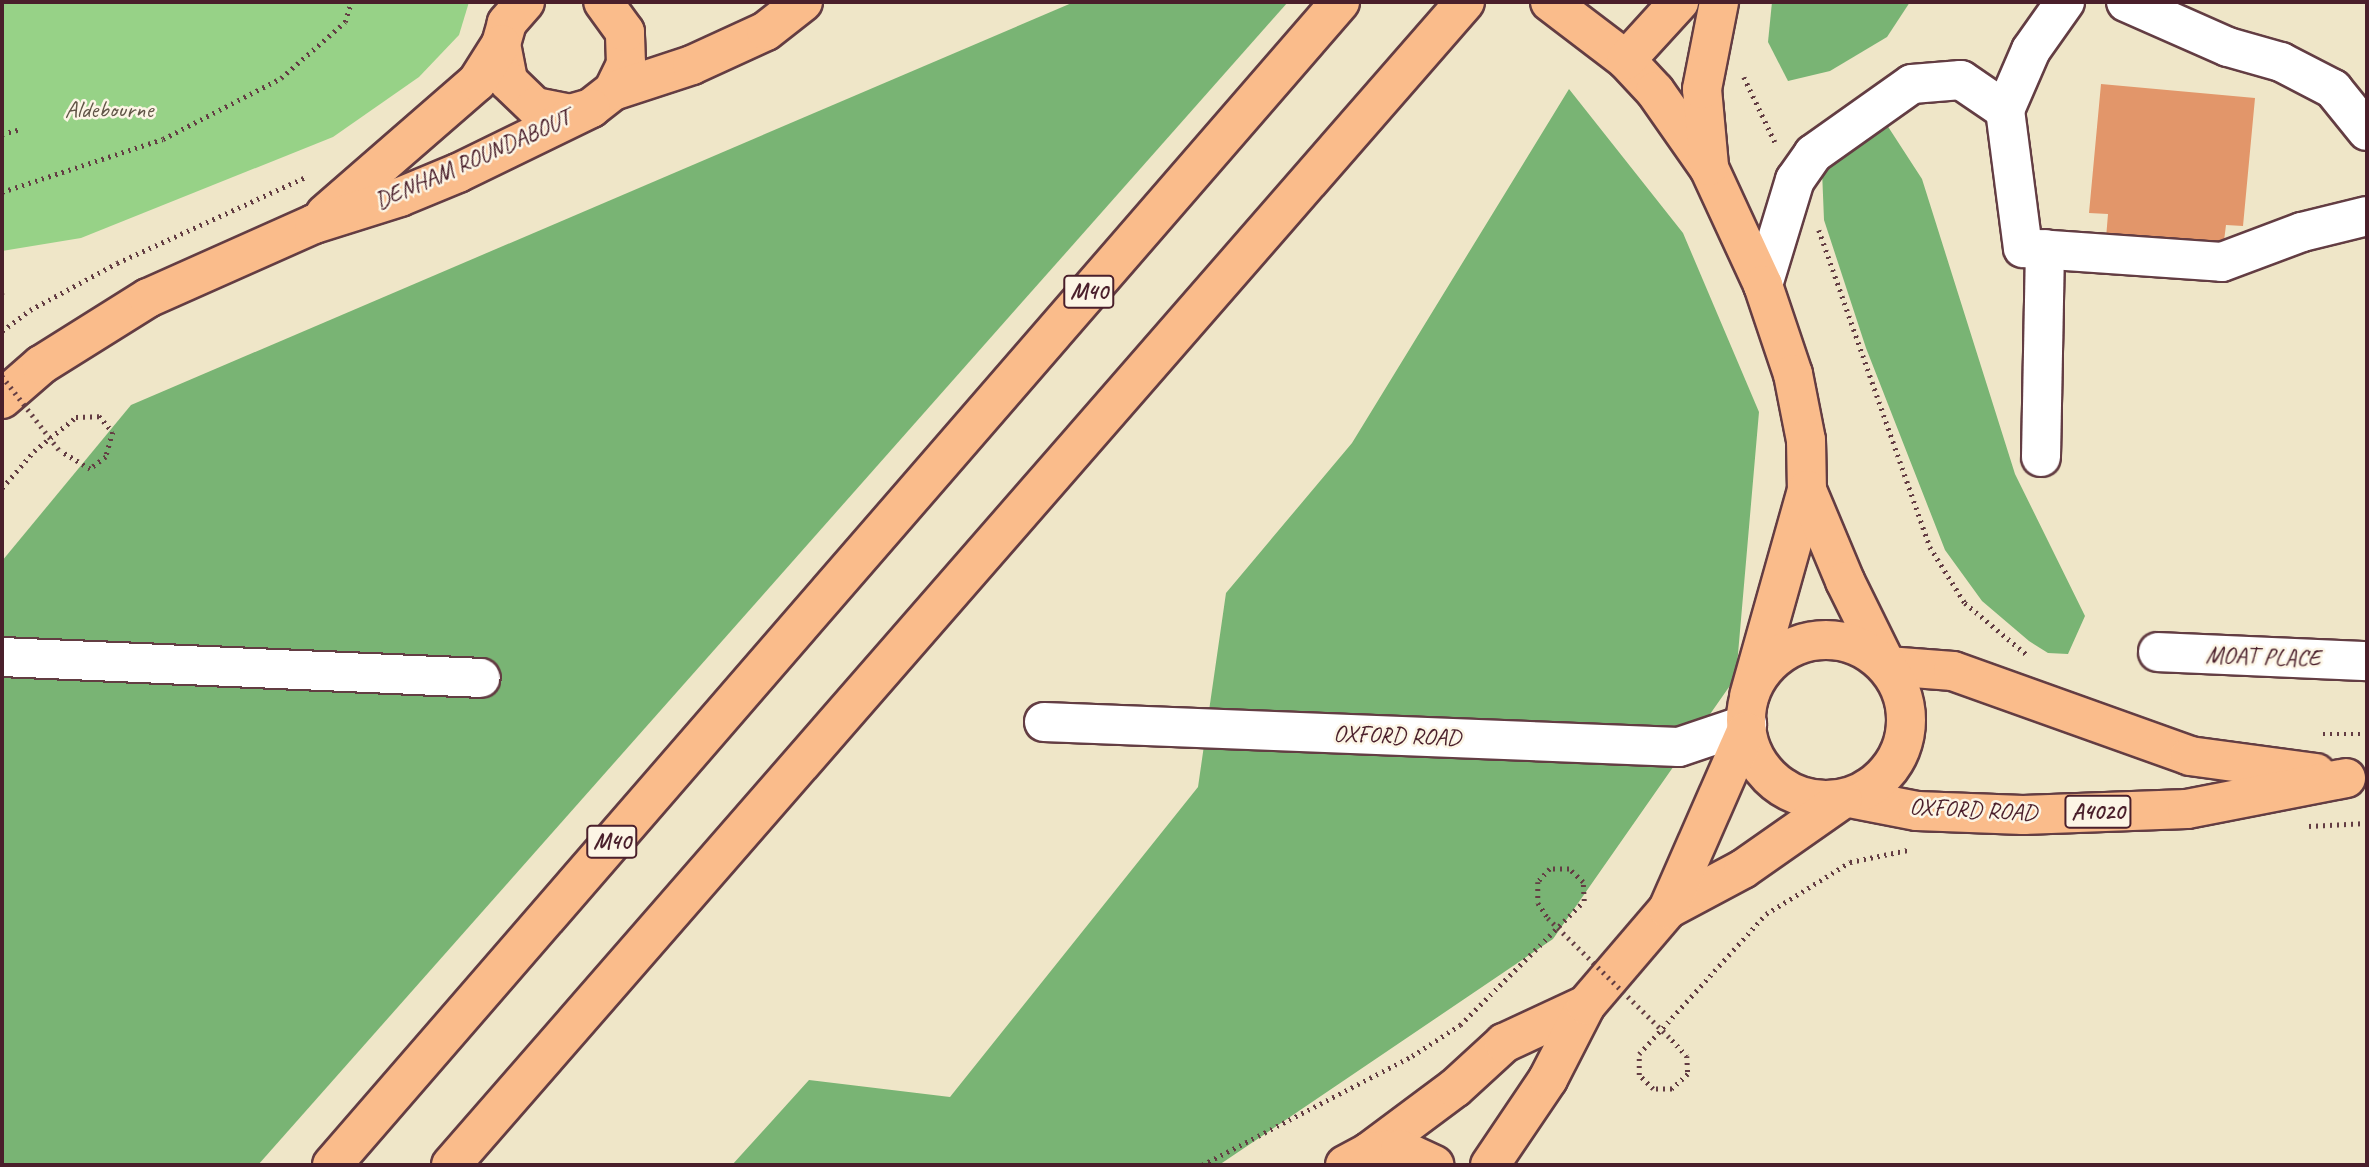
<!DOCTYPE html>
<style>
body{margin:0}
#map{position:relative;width:2369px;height:1167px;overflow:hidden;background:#efe6c8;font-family:Caveat,sans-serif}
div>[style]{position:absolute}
.green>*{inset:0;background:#97d287}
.forest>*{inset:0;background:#79b474}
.building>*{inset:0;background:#e2966a}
.path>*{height:4.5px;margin-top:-2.25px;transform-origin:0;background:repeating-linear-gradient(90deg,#633d43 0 2px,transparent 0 7px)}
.roads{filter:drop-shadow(2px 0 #633d43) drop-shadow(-2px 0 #633d43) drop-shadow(0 2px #633d43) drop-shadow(0 -2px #633d43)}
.minor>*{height:38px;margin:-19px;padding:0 19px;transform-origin:19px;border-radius:19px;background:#fff}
.major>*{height:38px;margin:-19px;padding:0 19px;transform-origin:19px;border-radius:19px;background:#fabc8b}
.highway>*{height:38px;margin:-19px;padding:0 19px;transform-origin:19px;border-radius:19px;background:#fabc8b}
.highway>.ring{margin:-19px;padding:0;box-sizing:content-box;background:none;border:38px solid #fabc8b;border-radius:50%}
.path-bridge>*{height:4.5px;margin-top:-2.25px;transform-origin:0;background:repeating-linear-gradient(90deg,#633d43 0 2px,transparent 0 7px)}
span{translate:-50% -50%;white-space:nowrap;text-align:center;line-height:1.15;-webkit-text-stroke:5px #fcf5e5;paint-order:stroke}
.shield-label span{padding:2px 5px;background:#fcf5e5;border:2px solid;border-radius:5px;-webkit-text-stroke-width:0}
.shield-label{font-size:23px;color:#4a1f2b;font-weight:700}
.park-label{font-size:24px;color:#615547}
.street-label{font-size:24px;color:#4a1f2b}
.frame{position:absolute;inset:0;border:4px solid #4a1f2b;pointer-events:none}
</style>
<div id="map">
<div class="green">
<div style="clip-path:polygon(2px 2px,469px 2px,459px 35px,419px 77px,333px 137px,81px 238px,2px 251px)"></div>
</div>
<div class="forest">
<div style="clip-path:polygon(1074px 2px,1288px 2px,258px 1165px,2px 1165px,2px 561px,131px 405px)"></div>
<div style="clip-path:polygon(1772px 2px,1910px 2px,1887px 37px,1830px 71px,1788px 81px,1768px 42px)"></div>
<div style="clip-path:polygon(1569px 89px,1683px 233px,1759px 412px,1736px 677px,1553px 939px,1219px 1165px,732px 1165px,809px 1080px,950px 1097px,1198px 787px,1226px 593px,1352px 443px)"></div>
<div style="clip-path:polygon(1885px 122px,1922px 179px,2015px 474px,2085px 616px,2068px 654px,2048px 653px,2029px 641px,1982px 601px,1945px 550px,1866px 348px,1824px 220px,1821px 146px)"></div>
</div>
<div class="building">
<div style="clip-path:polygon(2101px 84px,2255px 98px,2243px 226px,2226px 225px,2223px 249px,2106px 238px,2108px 214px,2089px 213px)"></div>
</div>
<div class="path">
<div style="left:1744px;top:77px;width:72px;rotate:64.5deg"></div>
<div style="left:2px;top:134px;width:20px;rotate:-15deg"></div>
<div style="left:2px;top:192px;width:169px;rotate:-18.2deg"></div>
<div style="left:163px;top:139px;width:133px;rotate:-27.3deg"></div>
<div style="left:281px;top:78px;width:85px;rotate:-41.2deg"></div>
<div style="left:345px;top:22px;width:21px;rotate:-73deg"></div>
<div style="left:1819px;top:230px;width:336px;rotate:70.7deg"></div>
<div style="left:1930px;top:547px;width:66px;rotate:58deg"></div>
<div style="left:1965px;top:603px;width:80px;rotate:39.9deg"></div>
<div style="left:2px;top:293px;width:6px;rotate:90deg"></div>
<div style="left:2px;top:331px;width:35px;rotate:-37deg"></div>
<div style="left:30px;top:310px;width:99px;rotate:-28.4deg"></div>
<div style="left:117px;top:263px;width:208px;rotate:-24.5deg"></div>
<div style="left:2px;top:488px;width:49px;rotate:-49.1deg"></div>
<div style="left:34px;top:451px;width:54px;rotate:-39deg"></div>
<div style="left:76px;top:417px;width:23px;rotate:-2deg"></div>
<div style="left:99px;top:416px;width:21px;rotate:49deg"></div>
<div style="left:113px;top:432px;width:26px;rotate:106deg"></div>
<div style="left:106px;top:457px;width:20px;rotate:143deg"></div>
<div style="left:90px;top:469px;width:35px;rotate:-149deg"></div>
<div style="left:2323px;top:734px;width:44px"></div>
<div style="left:2309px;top:826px;width:58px;rotate:-3deg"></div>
<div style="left:1672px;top:1040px;width:22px;rotate:47deg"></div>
<div style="left:1687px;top:1056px;width:18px;rotate:87deg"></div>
<div style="left:1688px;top:1074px;width:22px;rotate:137deg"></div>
<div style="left:1672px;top:1089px;width:19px;rotate:180deg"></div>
<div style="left:1653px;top:1089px;width:20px;rotate:-135deg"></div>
<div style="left:1639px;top:1075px;width:21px;rotate:-90deg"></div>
<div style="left:1639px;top:1054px;width:189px;rotate:-47.8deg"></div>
<div style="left:1766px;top:914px;width:99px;rotate:-31.8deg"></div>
<div style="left:1850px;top:862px;width:59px;rotate:-11.7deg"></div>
<div style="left:1202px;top:1165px;width:237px;rotate:-27.4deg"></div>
<div style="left:1412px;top:1056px;width:57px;rotate:-32.9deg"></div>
<div style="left:1460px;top:1025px;width:175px;rotate:-45deg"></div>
<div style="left:1584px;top:901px;width:19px;rotate:-93deg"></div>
<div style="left:1583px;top:882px;width:19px;rotate:-137deg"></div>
<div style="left:1569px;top:869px;width:19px;rotate:180deg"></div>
<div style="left:1550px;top:869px;width:18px;rotate:133deg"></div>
<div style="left:1538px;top:882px;width:21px;rotate:90deg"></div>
<div style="left:1538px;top:903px;width:18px;rotate:56deg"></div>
</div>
<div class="roads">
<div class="minor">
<div style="left:2126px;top:2px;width:111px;rotate:23.8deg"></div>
<div style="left:2228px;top:47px;width:55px;rotate:15.8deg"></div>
<div style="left:2281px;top:62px;width:59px;rotate:27.4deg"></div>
<div style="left:2333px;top:89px;width:54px;rotate:51deg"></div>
<div style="left:2005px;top:110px;width:65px;rotate:-66.6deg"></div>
<div style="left:2031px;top:50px;width:59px;rotate:-54.7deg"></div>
<div style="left:1763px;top:285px;width:110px;rotate:-73.1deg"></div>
<div style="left:1795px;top:180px;width:32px;rotate:-55deg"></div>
<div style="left:1813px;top:154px;width:121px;rotate:-35.3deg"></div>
<div style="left:1912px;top:84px;width:49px;rotate:-4.7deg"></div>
<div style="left:1961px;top:80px;width:53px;rotate:34.3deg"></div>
<div style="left:2005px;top:110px;width:139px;rotate:82.6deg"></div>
<div style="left:2023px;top:248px;width:199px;rotate:4deg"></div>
<div style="left:2222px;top:262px;width:85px;rotate:-20.6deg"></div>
<div style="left:2302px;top:232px;width:67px;rotate:-13.8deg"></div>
<div style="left:2041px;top:457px;width:208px;rotate:-88.9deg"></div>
<div style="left:2158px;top:652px;width:209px;rotate:2.5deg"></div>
<div style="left:2px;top:657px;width:479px;rotate:2.5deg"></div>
<div style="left:1044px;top:722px;width:635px;rotate:2.25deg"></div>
<div style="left:1679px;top:747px;width:72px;rotate:-18.7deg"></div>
</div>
<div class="major">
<div style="left:1887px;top:666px;width:66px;rotate:4.3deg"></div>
<div style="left:1953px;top:671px;width:252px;rotate:19.7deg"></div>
<div style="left:2190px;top:756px;width:127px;rotate:7.7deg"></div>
<div style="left:1850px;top:798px;width:68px;rotate:11deg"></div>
<div style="left:1917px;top:811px;width:106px;rotate:2.2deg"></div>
<div style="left:2023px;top:815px;width:164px;rotate:-2.1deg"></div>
<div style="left:2187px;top:809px;width:162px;rotate:-11deg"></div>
</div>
<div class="highway">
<div style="left:525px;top:2px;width:28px;rotate:131deg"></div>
<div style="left:507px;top:23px;width:22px;rotate:106deg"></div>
<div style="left:501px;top:44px;width:38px;rotate:79deg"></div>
<div style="left:508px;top:81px;width:37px;rotate:44deg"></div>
<div style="left:535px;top:107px;width:36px;rotate:11deg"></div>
<div style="left:570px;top:114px;width:22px;rotate:-16deg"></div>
<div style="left:591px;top:108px;width:28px;rotate:-38deg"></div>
<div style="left:613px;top:91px;width:30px;rotate:-64deg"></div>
<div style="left:626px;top:64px;width:32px;rotate:-92deg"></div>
<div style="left:625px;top:32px;width:37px;rotate:-126deg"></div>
<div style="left:1550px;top:2px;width:96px;rotate:37.3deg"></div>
<div style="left:1626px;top:60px;width:42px;rotate:46.9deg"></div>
<div style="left:1655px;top:91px;width:94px;rotate:55deg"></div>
<div style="left:1709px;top:168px;width:129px;rotate:65.2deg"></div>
<div style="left:1763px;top:285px;width:94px;rotate:71.4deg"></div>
<div style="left:1793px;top:374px;width:67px;rotate:78.9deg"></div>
<div style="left:1806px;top:440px;width:50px;rotate:88.9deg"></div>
<div style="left:1807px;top:490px;width:214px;rotate:105.7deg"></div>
<div style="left:1626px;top:60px;width:79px;rotate:-47.6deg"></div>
<div style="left:613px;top:91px;width:83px;rotate:-18.2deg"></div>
<div style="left:692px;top:65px;width:81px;rotate:-24.7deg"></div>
<div style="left:766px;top:31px;width:47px;rotate:-38.1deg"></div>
<div style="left:1709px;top:166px;width:77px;rotate:-95.2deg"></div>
<div style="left:1702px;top:89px;width:89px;rotate:-78.9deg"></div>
<div style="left:325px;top:214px;width:201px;rotate:-41deg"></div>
<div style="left:477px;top:82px;width:45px;rotate:-57.7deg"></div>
<div style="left:2px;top:399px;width:52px;rotate:-41.1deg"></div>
<div style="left:41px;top:365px;width:126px;rotate:-32.1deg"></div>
<div style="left:148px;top:298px;width:182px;rotate:-24deg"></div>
<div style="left:314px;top:224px;width:90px;rotate:-17.4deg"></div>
<div style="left:400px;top:197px;width:63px;rotate:-22.5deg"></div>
<div style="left:458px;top:173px;width:148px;rotate:-26deg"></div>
<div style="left:1807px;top:490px;width:99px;rotate:67.3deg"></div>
<div style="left:1845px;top:581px;width:95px;rotate:63.7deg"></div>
<div class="ring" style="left:1746px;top:640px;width:122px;height:122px"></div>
<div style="left:1668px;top:909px;width:85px;rotate:-28.1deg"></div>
<div style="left:1743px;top:869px;width:122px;rotate:-35deg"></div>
<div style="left:1369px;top:1152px;width:107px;rotate:-36.7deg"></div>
<div style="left:1455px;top:1088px;width:67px;rotate:-42.6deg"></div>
<div style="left:1504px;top:1043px;width:90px;rotate:-24.9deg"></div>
<div style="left:332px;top:1165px;width:1539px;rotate:-49.08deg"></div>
<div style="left:451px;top:1165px;width:1543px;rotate:-48.92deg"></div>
<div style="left:1345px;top:1165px;width:27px;rotate:-28deg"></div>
<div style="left:1369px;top:1152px;width:31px;rotate:-6deg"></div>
<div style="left:1400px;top:1149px;width:38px;rotate:25deg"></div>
<div style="left:1490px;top:1165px;width:104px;rotate:-56deg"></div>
<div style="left:1548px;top:1079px;width:83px;rotate:-62.8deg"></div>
<div style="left:1586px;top:1005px;width:126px;rotate:-49.5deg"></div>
<div style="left:1668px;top:909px;width:194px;rotate:-66.3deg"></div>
</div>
</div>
<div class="path-bridge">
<div style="left:2px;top:376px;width:95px;rotate:52.3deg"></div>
<div style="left:1548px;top:918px;width:174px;rotate:44.5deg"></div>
</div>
<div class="shield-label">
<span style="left:1089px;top:292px">M40</span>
<span style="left:2098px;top:812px">A4020</span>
<span style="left:612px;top:842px">M40</span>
</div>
<div class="park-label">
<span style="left:109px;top:110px">Aldebourne</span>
</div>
<div class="street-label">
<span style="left:473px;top:160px;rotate:-24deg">DENHAM ROUNDABOUT</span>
<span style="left:2263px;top:657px;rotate:2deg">MOAT PLACE</span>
<span style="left:1397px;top:736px;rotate:2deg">OXFORD ROAD</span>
<span style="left:1973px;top:810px;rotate:3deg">OXFORD ROAD</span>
</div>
<div class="frame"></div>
</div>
